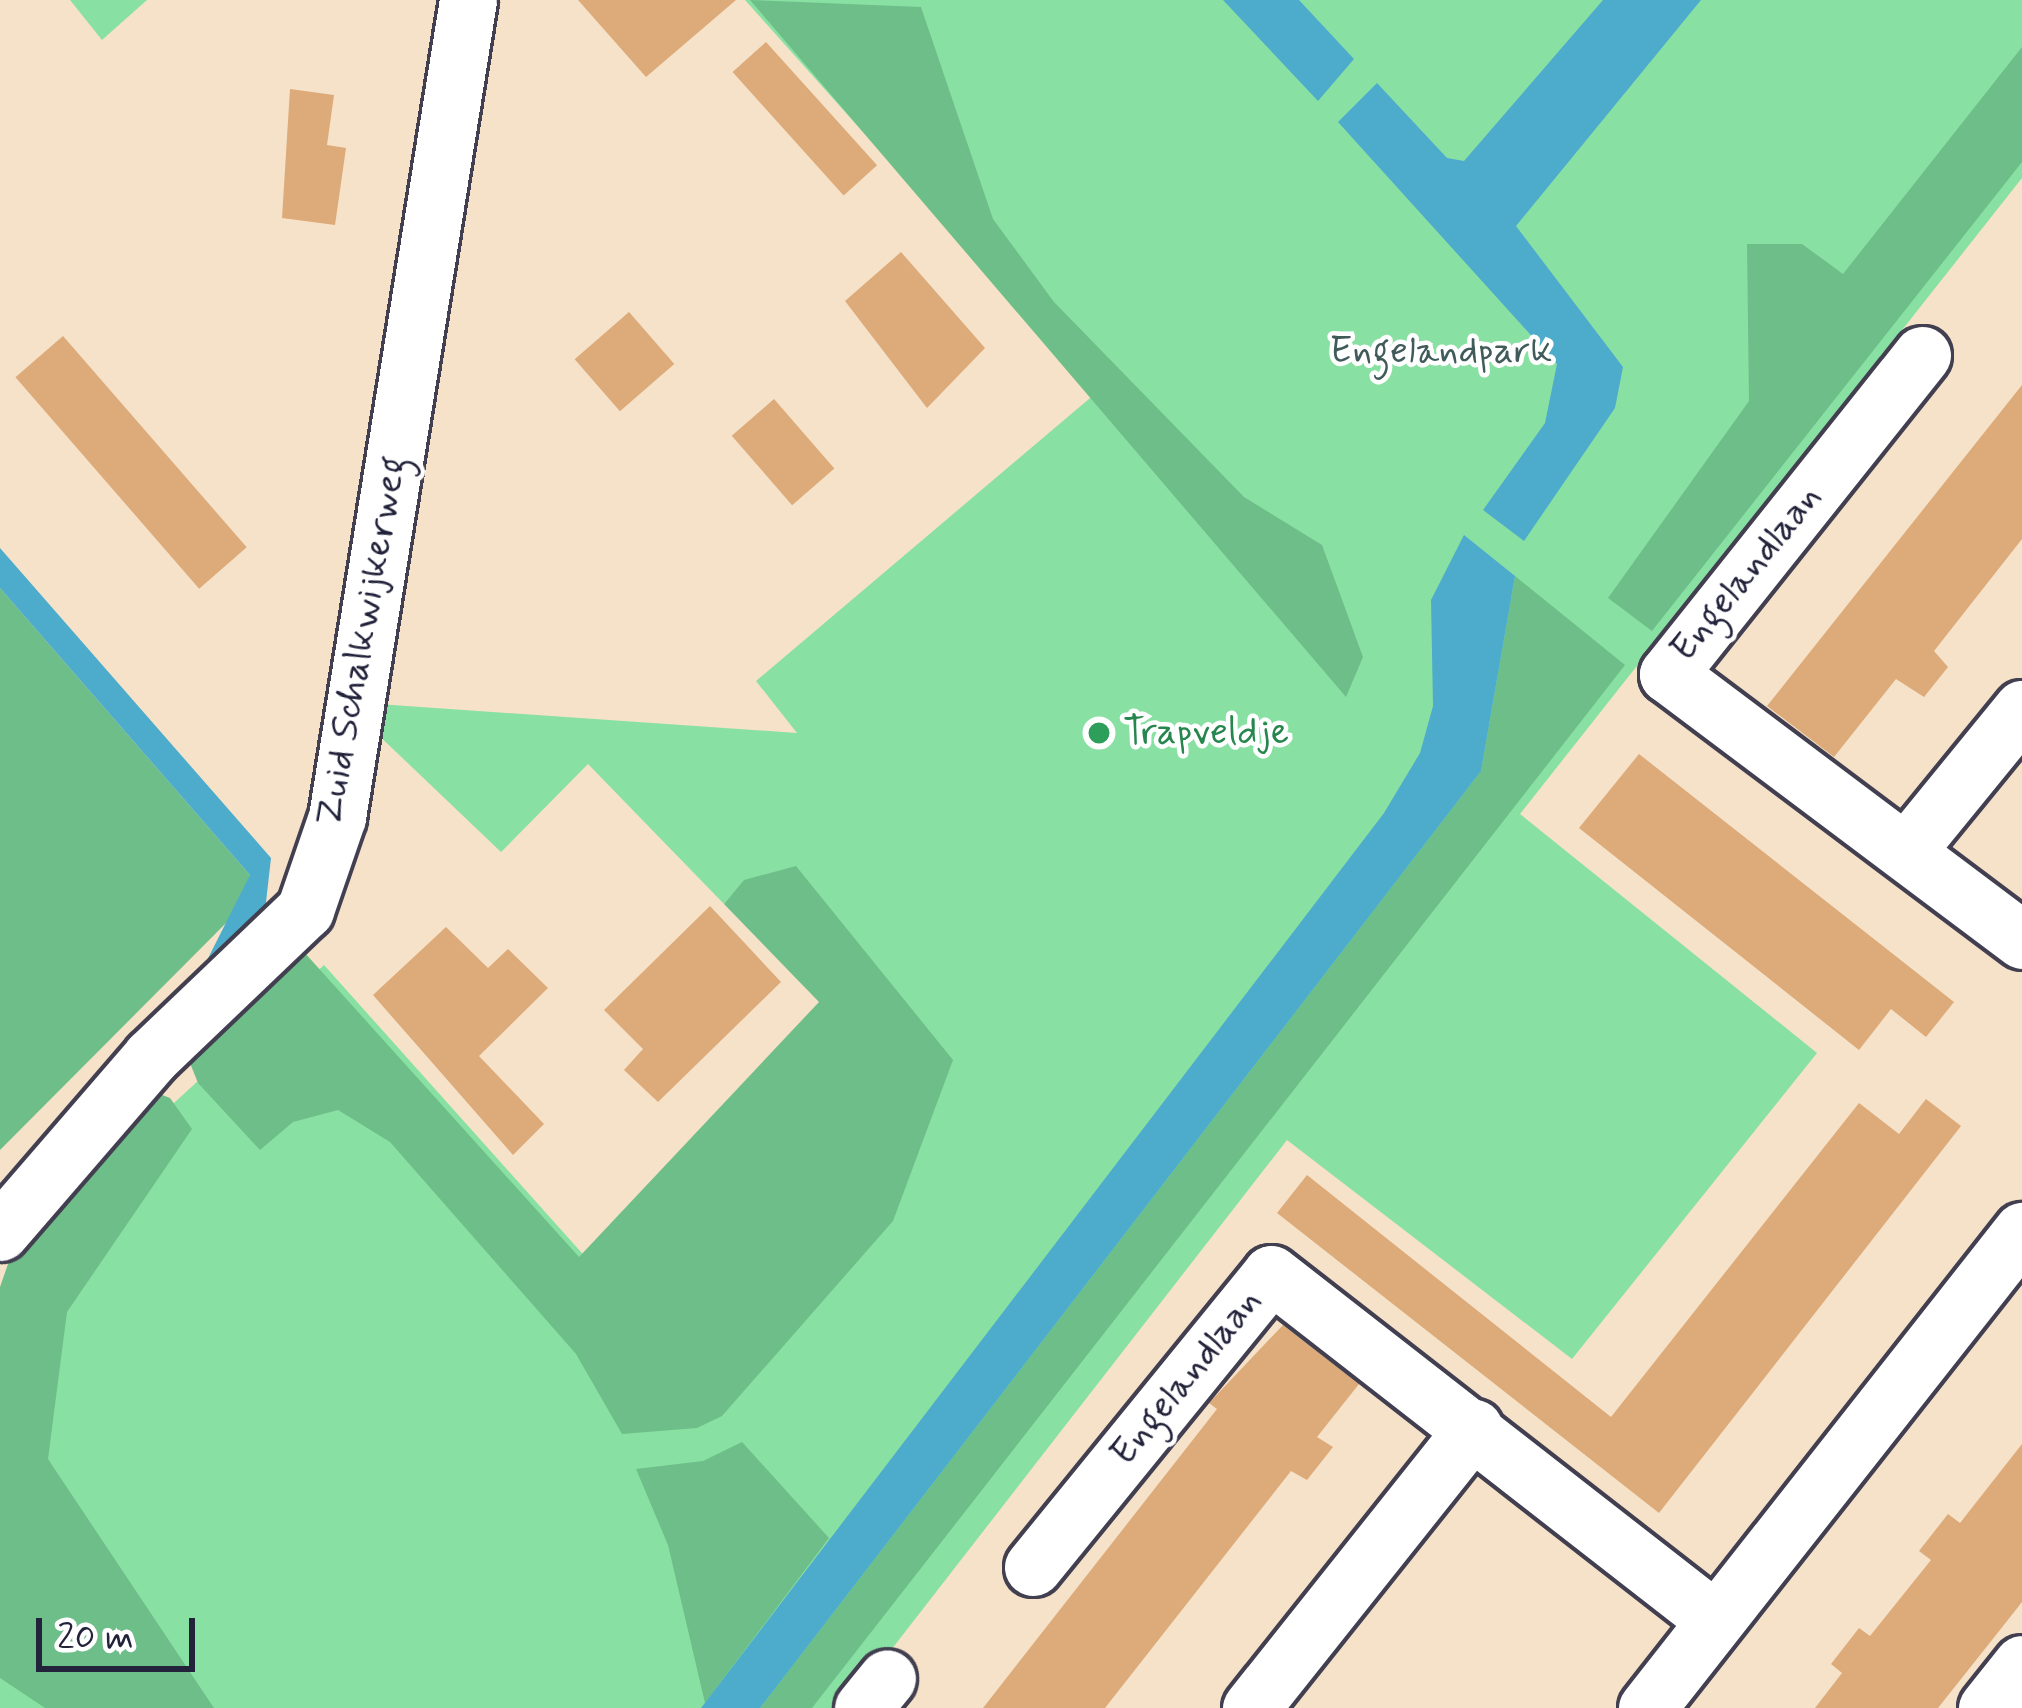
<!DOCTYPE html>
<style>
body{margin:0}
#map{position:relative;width:2022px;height:1708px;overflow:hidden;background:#f5e2c8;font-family:Mynerve,sans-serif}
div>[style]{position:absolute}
.green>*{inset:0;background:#89e0a3}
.forest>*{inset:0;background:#6ebe89}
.water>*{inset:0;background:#4dabcc}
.building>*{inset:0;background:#ddaa7a;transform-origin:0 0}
.roads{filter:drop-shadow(3px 0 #423f50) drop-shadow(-3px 0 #423f50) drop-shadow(0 3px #423f50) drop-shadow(0 -3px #423f50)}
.minor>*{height:57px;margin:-28.5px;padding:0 28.5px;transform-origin:28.5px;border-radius:28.5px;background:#fff}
.dots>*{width:33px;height:33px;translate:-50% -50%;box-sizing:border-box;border:6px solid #fff;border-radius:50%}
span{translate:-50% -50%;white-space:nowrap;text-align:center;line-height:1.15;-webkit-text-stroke:9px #fff;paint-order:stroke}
.park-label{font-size:39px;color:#415b5a}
.street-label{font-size:39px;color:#22223b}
.leisure-label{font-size:39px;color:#27864d}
.left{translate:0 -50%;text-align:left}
.scale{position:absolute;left:36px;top:1618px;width:159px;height:54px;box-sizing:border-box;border:6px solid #22223b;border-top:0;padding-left:15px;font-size:36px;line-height:42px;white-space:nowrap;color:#22223b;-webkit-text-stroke:9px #fff;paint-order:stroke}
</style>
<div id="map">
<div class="green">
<div style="clip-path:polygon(70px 0,147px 0,102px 40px)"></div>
<div style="clip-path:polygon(745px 0,2022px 0,2022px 178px,1520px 814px,1817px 1053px,1572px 1359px,1287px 1140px,846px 1708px,0 1708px,0 1321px,35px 1231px,324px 965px,589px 1261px,827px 1003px,745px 880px,724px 904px,588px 764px,501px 852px,372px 729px,378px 704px,797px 733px,756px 681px,1096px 393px)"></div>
</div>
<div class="forest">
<div style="clip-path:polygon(750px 0,921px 7px,993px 219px,1054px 302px,1244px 497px,1322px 545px,1363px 657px,1346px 697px)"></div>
<div style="clip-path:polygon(2022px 47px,2022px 162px,1652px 631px,1608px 598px,1749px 401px,1747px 244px,1802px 244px,1843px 274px)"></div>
<div style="clip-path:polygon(1515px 576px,1625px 665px,812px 1708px,760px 1708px,1481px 771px)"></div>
<div style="clip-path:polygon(0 588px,250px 875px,239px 910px,0 1150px)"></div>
<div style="clip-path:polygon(796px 866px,953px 1060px,893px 1221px,722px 1416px,697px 1428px,622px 1434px,576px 1354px,390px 1142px,338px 1110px,293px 1122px,260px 1150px,198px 1083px,184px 1048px,295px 942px,579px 1257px,819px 1002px,724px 904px,744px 880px)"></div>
<div style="clip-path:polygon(142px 1087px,170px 1098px,192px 1129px,67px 1312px,48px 1459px,214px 1708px,45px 1708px,0 1678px,0 1287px,24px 1218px)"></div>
<div style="clip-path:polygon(742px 1442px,829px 1538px,705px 1703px,668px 1545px,636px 1469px,703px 1461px)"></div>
</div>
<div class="water">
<div style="clip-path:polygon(1223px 0,1299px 0,1354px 59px,1318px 101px)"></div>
<div style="clip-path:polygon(1603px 0,1701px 0,1516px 226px,1623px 367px,1615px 408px,1524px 541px,1483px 510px,1545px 423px,1557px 364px,1338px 122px,1377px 83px,1447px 158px,1464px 161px)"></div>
<div style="clip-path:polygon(1464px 535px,1515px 576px,1481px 771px,760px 1708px,701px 1708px,1384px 813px,1420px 753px,1433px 706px,1431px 600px)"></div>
<div style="clip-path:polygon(0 548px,271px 858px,265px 911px,190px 994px,250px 875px,0 588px)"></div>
</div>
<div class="building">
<div style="clip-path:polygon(578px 0,736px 0,646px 77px)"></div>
<div style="left:766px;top:42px;width:166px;height:45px;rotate:48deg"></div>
<div style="clip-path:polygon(290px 89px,334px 95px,327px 145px,346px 148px,335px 225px,282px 218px)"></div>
<div style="clip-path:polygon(901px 252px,985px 348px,927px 408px,845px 301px)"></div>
<div style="left:629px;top:312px;width:69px;height:72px;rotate:49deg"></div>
<div style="left:63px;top:336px;width:280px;height:63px;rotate:49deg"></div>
<div style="clip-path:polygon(2022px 385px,2022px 539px,1934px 651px,1948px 667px,1924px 697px,1896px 679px,1834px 757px,1767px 706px)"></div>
<div style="left:774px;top:399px;width:92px;height:56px;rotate:49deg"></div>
<div style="clip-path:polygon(1639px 754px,1954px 1002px,1926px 1037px,1891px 1009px,1859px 1050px,1579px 828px)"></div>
<div style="clip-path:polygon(710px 906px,781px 982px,658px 1102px,624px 1070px,643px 1049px,604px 1010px)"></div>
<div style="clip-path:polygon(446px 927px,488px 968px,508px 949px,548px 988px,479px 1056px,544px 1124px,513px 1155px,373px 995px)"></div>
<div style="clip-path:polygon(1926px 1099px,1961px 1126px,1659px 1513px,1277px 1213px,1307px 1175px,1611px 1417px,1859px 1103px,1899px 1134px)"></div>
<div style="clip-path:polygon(1283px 1325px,1359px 1384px,1317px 1437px,1333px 1447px,1307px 1480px,1291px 1471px,1105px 1708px,983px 1708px,1217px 1409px,1209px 1403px)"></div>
<div style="clip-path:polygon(2022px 1444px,2022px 1602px,1992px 1640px,1938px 1708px,1815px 1708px,1842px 1673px,1831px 1664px,1859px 1628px,1870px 1636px,1931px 1560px,1919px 1551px,1948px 1514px,1960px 1523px)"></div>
</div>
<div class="roads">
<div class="minor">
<div style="left:1922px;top:355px;width:408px;rotate:128.5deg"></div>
<div style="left:1668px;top:674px;width:443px;rotate:36.9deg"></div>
<div style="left:1907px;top:850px;width:182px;rotate:-50.8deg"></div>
<div style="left:0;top:1232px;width:231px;rotate:-49.2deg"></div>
<div style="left:151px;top:1057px;width:213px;rotate:-43.7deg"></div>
<div style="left:305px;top:910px;width:98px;rotate:-71deg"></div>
<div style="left:337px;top:817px;width:827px;rotate:-80.89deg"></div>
<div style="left:1033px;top:1567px;width:377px;rotate:-50.9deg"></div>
<div style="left:1271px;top:1274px;width:563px;rotate:37.93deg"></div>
<div style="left:863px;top:1708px;width:38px;rotate:-51deg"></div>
<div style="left:1251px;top:1708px;width:358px;rotate:-51.5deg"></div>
<div style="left:1647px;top:1708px;width:607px;rotate:-51.83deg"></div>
<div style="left:1987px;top:1708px;width:56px;rotate:-51.5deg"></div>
</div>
</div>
<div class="dots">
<div style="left:1099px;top:733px;background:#2e9e5b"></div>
</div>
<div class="park-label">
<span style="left:1441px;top:352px">Engelandpark</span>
</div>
<div class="street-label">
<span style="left:1747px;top:574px;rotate:-51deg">Engelandlaan</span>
<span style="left:363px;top:641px;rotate:-80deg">Zuid Schalkwijkerweg</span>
<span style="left:1187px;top:1378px;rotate:-51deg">Engelandlaan</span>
</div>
<div class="leisure-label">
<span class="left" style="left:1123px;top:733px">Trapveldje</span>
</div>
<div class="scale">20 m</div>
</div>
